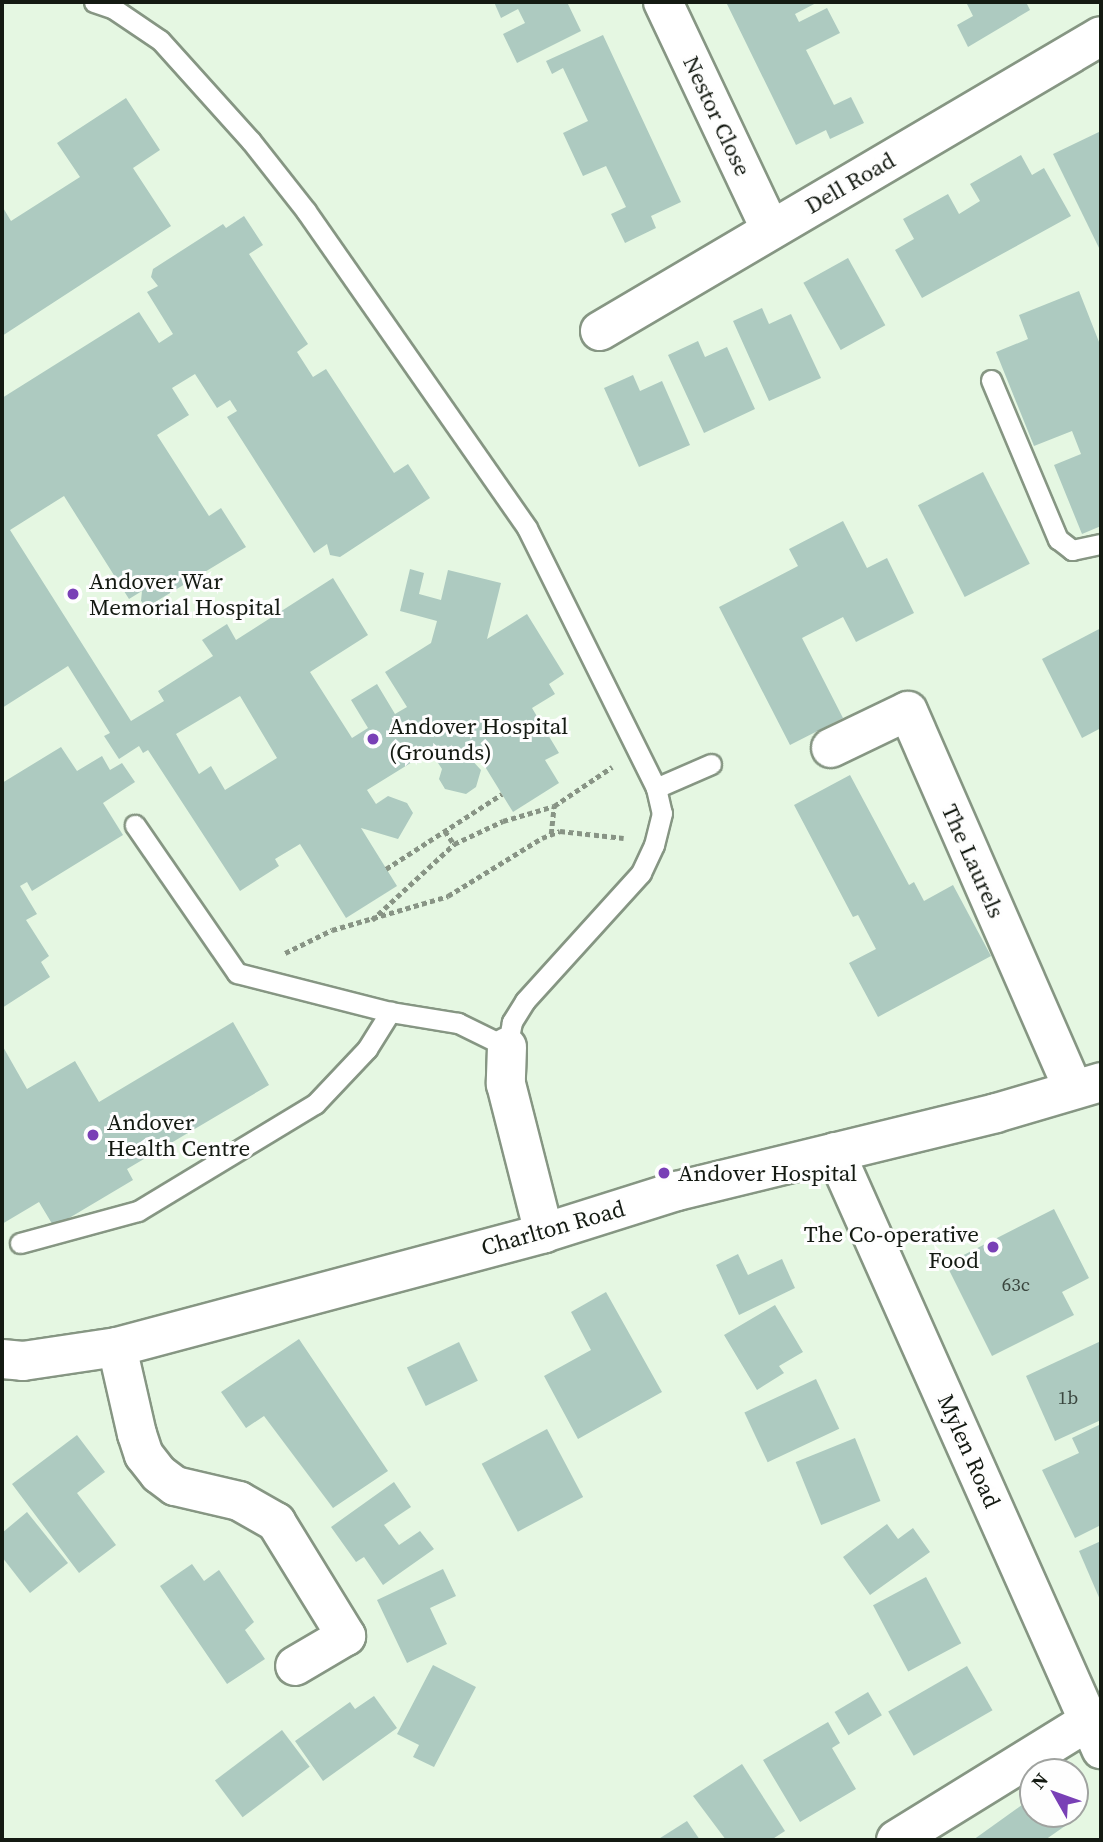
<!DOCTYPE html>
<style>
body{margin:0}
#map{position:relative;width:1103px;height:1842px;overflow:hidden;background:#e5f7e2;font-family:"Source Serif 4",serif}
div>[style]{position:absolute}
.building>*{inset:0;background:#adcac0;transform-origin:0 0}
.path>*{height:4.5px;margin-top:-2.25px;transform-origin:0;background:repeating-linear-gradient(90deg,#889485 0 5px,transparent 0 8.5px)}
.roads{filter:drop-shadow(2px 0 #869683) drop-shadow(-2px 0 #869683) drop-shadow(0 2px #869683) drop-shadow(0 -2px #869683)}
.service>*{height:19px;margin:-9.5px;padding:0 9.5px;transform-origin:9.5px;border-radius:9.5px;background:#fff}
.minor>*{height:38px;margin:-19px;padding:0 19px;transform-origin:19px;border-radius:19px;background:#fff}
.tertiary>*{height:38px;margin:-19px;padding:0 19px;transform-origin:19px;border-radius:19px;background:#fff}
.dots>*{width:19px;height:19px;translate:-50% -50%;box-sizing:border-box;border:4px solid #fefefe;border-radius:50%}
span{translate:-50% -50%;white-space:nowrap;text-align:center;line-height:1.15;-webkit-text-stroke:6px #fefefe;paint-order:stroke}
.number-label{font-size:19px;color:#3a463e}
.number-label span{-webkit-text-stroke-width:0}
.street-label{font-size:23px;color:#141a12}
.poi-label{font-size:23px;color:#141a12}
.left{translate:0 -50%;text-align:left}
.right{translate:-100% -50%;text-align:right}
.frame{position:absolute;inset:0;border:4px solid #141a12;pointer-events:none}
.north{position:absolute;left:1019px;top:1758px;width:70px;height:70px;box-sizing:border-box;background:#fefefe;border:2px solid #a0a3a0;border-radius:50%;rotate:310deg;font-size:19px;font-weight:700;line-height:28px;text-align:center;color:#141a12}
.north::after{content:'';display:block;margin:auto;width:24px;height:32px;background:#7940b6;clip-path:polygon(50% 0,100% 100%,50% 72%,0 100%)}
</style>
<div id="map">
<div class="building">
<div style="clip-path:polygon(494px 2px,567px 2px,581px 31px,517px 63px,503px 34px,525px 23px,518px 9px,501px 18px)"></div>
<div style="clip-path:polygon(726px 2px,818px 2px,795px 14px,799px 22px,827px 8px,840px 33px,806px 50px,834px 105px,851px 97px,864px 123px,830px 139px,826px 130px,796px 145px)"></div>
<div style="clip-path:polygon(966px 2px,1026px 2px,1030px 10px,968px 47px,957px 25px,973px 16px)"></div>
<div style="clip-path:polygon(603px 35px,681px 202px,651px 216px,656px 228px,625px 243px,611px 214px,626px 207px,606px 166px,583px 176px,563px 133px,588px 121px,563px 68px,552px 74px,546px 61px)"></div>
<div style="clip-path:polygon(126px 98px,160px 150px,133px 168px,171px 226px,2px 336px,2px 206px,11px 221px,80px 177px,57px 143px)"></div>
<div style="clip-path:polygon(1101px 131px,1101px 252px,1053px 154px)"></div>
<div style="clip-path:polygon(1021px 155px,1032px 175px,1044px 168px,1071px 216px,922px 298px,895px 250px,914px 239px,903px 219px,948px 194px,959px 214px,980px 201px,970px 184px)"></div>
<div style="clip-path:polygon(evenodd,244px 216px,263px 245px,249px 254px,308px 344px,297px 352px,313px 377px,326px 369px,394px 473px,408px 464px,430px 498px,340px 557px,330px 555px,327px 544px,314px 553px,227px 417px,237px 411px,230px 400px,217px 408px,195px 374px,172px 388px,189px 415px,157px 435px,209px 516px,221px 508px,246px 547px,147px 607px,141px 601px,142px 591px,129px 599px,64px 496px,10px 530px,131px 721px,164px 701px,158px 691px,213px 656px,202px 640px,227px 624px,236px 640px,333px 578px,368px 635px,310px 672px,352px 738px,368px 728px,351px 700px,377px 684px,395px 714px,407px 707px,385px 672px,431px 643px,437px 621px,400px 611px,410px 569px,424px 573px,419px 594px,441px 600px,448px 570px,501px 583px,487px 639px,527px 614px,564px 674px,549px 684px,555px 694px,532px 708px,559px 753px,545px 760px,559px 783px,513px 812px,476px 752px,468px 756px,481px 770px,476px 787px,466px 794px,445px 789px,439px 779px,442px 769px,430px 751px,367px 790px,376px 804px,388px 796px,407px 803px,413px 813px,398px 839px,361px 828px,397px 886px,346px 918px,300px 844px,275px 859px,279px 866px,240px 891px,148px 750px,143px 753px,139px 746px,119px 759px,104px 736px,110px 733px,68px 666px,2px 708px,2px 398px,139px 312px,159px 343px,173px 334px,147px 292px,158px 286px,151px 277px,153px 269px,223px 224px,226px 228px,244px 216px,240px 696px,277px 758px,225px 790px,211px 766px,199px 774px,176px 734px,240px 696px)"></div>
<div style="left:848px;top:258px;width:77px;height:51px;rotate:61deg"></div>
<div style="clip-path:polygon(1079px 291px,1101px 347px,1101px 526px,1082px 534px,1054px 465px,1081px 454px,1072px 431px,1034px 446px,996px 352px,1028px 339px,1019px 315px)"></div>
<div style="clip-path:polygon(762px 308px,769px 324px,791px 314px,821px 378px,769px 401px,733px 321px)"></div>
<div style="clip-path:polygon(698px 341px,705px 357px,727px 347px,755px 409px,704px 433px,668px 355px)"></div>
<div style="clip-path:polygon(633px 375px,640px 391px,662px 381px,690px 445px,639px 467px,604px 388px)"></div>
<div style="left:983px;top:472px;width:103px;height:73px;rotate:63deg"></div>
<div style="clip-path:polygon(843px 521px,867px 568px,887px 558px,914px 613px,856px 642px,843px 617px,802px 638px,843px 718px,790px 745px,719px 607px,798px 566px,789px 549px)"></div>
<div style="clip-path:polygon(1101px 628px,1101px 728px,1082px 738px,1042px 659px)"></div>
<div style="clip-path:polygon(61px 747px,77px 771px,102px 756px,110px 770px,122px 763px,135px 782px,103px 803px,123px 835px,32px 891px,27px 882px,20px 886px,37px 914px,26px 920px,49px 956px,41px 962px,50px 977px,2px 1008px,2px 783px)"></div>
<div style="clip-path:polygon(850px 775px,909px 885px,914px 882px,924px 901px,953px 885px,991px 956px,878px 1017px,849px 963px,876px 949px,858px 915px,853px 917px,794px 805px)"></div>
<div style="clip-path:polygon(233px 1022px,269px 1085px,127px 1169px,133px 1180px,54px 1227px,39px 1202px,2px 1224px,2px 1045px,27px 1089px,75px 1061px,99px 1102px)"></div>
<div style="clip-path:polygon(1054px 1209px,1089px 1278px,1062px 1292px,1074px 1315px,992px 1356px,946px 1264px)"></div>
<div style="clip-path:polygon(738px 1254px,748px 1275px,782px 1259px,795px 1288px,739px 1315px,716px 1265px)"></div>
<div style="clip-path:polygon(606px 1292px,662px 1392px,578px 1439px,544px 1376px,591px 1350px,571px 1312px)"></div>
<div style="clip-path:polygon(775px 1305px,803px 1352px,779px 1366px,784px 1373px,757px 1390px,724px 1335px)"></div>
<div style="clip-path:polygon(299px 1339px,388px 1471px,333px 1508px,264px 1416px,246px 1428px,221px 1392px)"></div>
<div style="clip-path:polygon(1101px 1341px,1101px 1420px,1055px 1441px,1026px 1376px)"></div>
<div style="left:459px;top:1342px;width:43px;height:58px;rotate:64deg"></div>
<div style="left:816px;top:1379px;width:55px;height:79px;rotate:65deg"></div>
<div style="clip-path:polygon(1101px 1424px,1101px 1525px,1075px 1538px,1042px 1470px,1079px 1453px,1072px 1438px)"></div>
<div style="left:547px;top:1429px;width:77px;height:74px;rotate:62deg"></div>
<div style="clip-path:polygon(77px 1435px,105px 1472px,77px 1493px,116px 1545px,79px 1573px,12px 1484px)"></div>
<div style="left:855px;top:1438px;width:68px;height:64px;rotate:68deg"></div>
<div style="clip-path:polygon(394px 1482px,411px 1507px,384px 1525px,399px 1545px,420px 1531px,434px 1549px,383px 1585px,364px 1557px,356px 1562px,331px 1527px)"></div>
<div style="clip-path:polygon(27px 1512px,68px 1563px,30px 1593px,2px 1557px,2px 1533px)"></div>
<div style="clip-path:polygon(887px 1524px,898px 1539px,913px 1528px,930px 1552px,870px 1595px,843px 1557px)"></div>
<div style="clip-path:polygon(1101px 1541px,1101px 1602px,1079px 1551px)"></div>
<div style="clip-path:polygon(192px 1564px,204px 1581px,219px 1570px,254px 1622px,245px 1630px,265px 1659px,227px 1684px,160px 1586px)"></div>
<div style="clip-path:polygon(443px 1569px,456px 1596px,430px 1608px,447px 1644px,407px 1663px,377px 1600px)"></div>
<div style="left:926px;top:1577px;width:75px;height:60px;rotate:62deg"></div>
<div style="clip-path:polygon(433px 1665px,476px 1687px,434px 1767px,413px 1757px,419px 1745px,397px 1734px)"></div>
<div style="left:967px;top:1666px;width:51px;height:91px;rotate:60deg"></div>
<div style="left:868px;top:1692px;width:27px;height:39px;rotate:59deg"></div>
<div style="clip-path:polygon(374px 1696px,397px 1728px,323px 1781px,295px 1741px,350px 1702px,355px 1709px)"></div>
<div style="clip-path:polygon(828px 1722px,840px 1743px,832px 1748px,856px 1789px,800px 1822px,763px 1760px)"></div>
<div style="left:282px;top:1730px;width:46px;height:84px;rotate:53deg"></div>
<div style="clip-path:polygon(742px 1764px,785px 1831px,771px 1840px,726px 1840px,693px 1796px)"></div>
<div style="clip-path:polygon(1033px 1797px,1033px 1814px,1056px 1814px,1065px 1826px,1045px 1840px,973px 1840px)"></div>
<div style="clip-path:polygon(687px 1821px,700px 1840px,657px 1840px)"></div>
</div>
<div class="path">
<div style="left:445px;top:831px;width:16px;rotate:55deg"></div>
<div style="left:551px;top:834px;width:28px;rotate:-84deg"></div>
<div style="left:386px;top:869px;width:138px;rotate:-32.9deg"></div>
<div style="left:372px;top:920px;width:112px;rotate:-42.8deg"></div>
<div style="left:454px;top:844px;width:54px;rotate:-25.1deg"></div>
<div style="left:503px;top:821px;width:53px;rotate:-16.4deg"></div>
<div style="left:554px;top:806px;width:70px;rotate:-33.9deg"></div>
<div style="left:285px;top:953px;width:52px;rotate:-26.1deg"></div>
<div style="left:332px;top:930px;width:121px;rotate:-16.3deg"></div>
<div style="left:448px;top:896px;width:110px;rotate:-31.7deg"></div>
<div style="left:542px;top:838px;width:19px;rotate:-21deg"></div>
<div style="left:560px;top:831px;width:64px;rotate:6.2deg"></div>
</div>
<div class="roads">
<div class="service">
<div style="left:94px;top:2px;width:21px;rotate:19deg"></div>
<div style="left:114px;top:9px;width:55px;rotate:34deg"></div>
<div style="left:160px;top:40px;width:136px;rotate:48deg"></div>
<div style="left:251px;top:141px;width:89px;rotate:51.8deg"></div>
<div style="left:306px;top:211px;width:386px;rotate:55.1deg"></div>
<div style="left:527px;top:528px;width:290px;rotate:63.6deg"></div>
<div style="left:656px;top:788px;width:26px;rotate:77deg"></div>
<div style="left:662px;top:813px;width:33px;rotate:104deg"></div>
<div style="left:654px;top:845px;width:31px;rotate:115deg"></div>
<div style="left:641px;top:873px;width:173px;rotate:132.2deg"></div>
<div style="left:525px;top:1001px;width:25px;rotate:122deg"></div>
<div style="left:512px;top:1022px;width:25px;rotate:101deg"></div>
<div style="left:507px;top:1047px;width:55px;rotate:-153.9deg"></div>
<div style="left:458px;top:1023px;width:69px;rotate:-170.8deg"></div>
<div style="left:390px;top:1012px;width:158px;rotate:-165.7deg"></div>
<div style="left:237px;top:973px;width:180px;rotate:-124.6deg"></div>
<div style="left:991px;top:380px;width:173px;rotate:67.2deg"></div>
<div style="left:1058px;top:539px;width:18px;rotate:38deg"></div>
<div style="left:1072px;top:550px;width:30px;rotate:-12deg"></div>
<div style="left:656px;top:788px;width:60px;rotate:-23.6deg"></div>
<div style="left:20px;top:1243px;width:122px;rotate:-15.2deg"></div>
<div style="left:138px;top:1211px;width:207px;rotate:-31.2deg"></div>
<div style="left:315px;top:1104px;width:76px;rotate:-46.6deg"></div>
<div style="left:367px;top:1049px;width:44px;rotate:-58.1deg"></div>
</div>
<div class="minor">
<div style="left:663px;top:2px;width:252px;rotate:64.7deg"></div>
<div style="left:600px;top:331px;width:581px;rotate:-30.49deg"></div>
<div style="left:831px;top:748px;width:85px;rotate:-25.7deg"></div>
<div style="left:908px;top:711px;width:412px;rotate:66.4deg"></div>
<div style="left:507px;top:1047px;width:37px;rotate:92deg"></div>
<div style="left:506px;top:1084px;width:154px;rotate:75.7deg"></div>
<div style="left:117px;top:1347px;width:89px;rotate:77.1deg"></div>
<div style="left:137px;top:1434px;width:22px;rotate:72deg"></div>
<div style="left:144px;top:1455px;width:24px;rotate:52deg"></div>
<div style="left:159px;top:1474px;width:20px;rotate:37deg"></div>
<div style="left:175px;top:1486px;width:66px;rotate:13.2deg"></div>
<div style="left:239px;top:1501px;width:43px;rotate:29.6deg"></div>
<div style="left:276px;top:1522px;width:134px;rotate:58.4deg"></div>
<div style="left:346px;top:1636px;width:59px;rotate:149.5deg"></div>
<div style="left:896px;top:1840px;width:227px;rotate:-31.7deg"></div>
</div>
<div class="tertiary">
<div style="left:835px;top:1152px;width:654px;rotate:65.98deg"></div>
<div style="left:2px;top:1359px;width:21px;rotate:5deg"></div>
<div style="left:23px;top:1361px;width:95px;rotate:-8.5deg"></div>
<div style="left:117px;top:1347px;width:442px;rotate:-14.9deg"></div>
<div style="left:544px;top:1233px;width:139px;rotate:-17.5deg"></div>
<div style="left:677px;top:1191px;width:328px;rotate:-13.7deg"></div>
<div style="left:996px;top:1113px;width:109px;rotate:-16.4deg"></div>
</div>
</div>
<div class="dots">
<div style="left:73px;top:594px;background:#7940b6"></div>
<div style="left:373px;top:739px;background:#7940b6"></div>
<div style="left:93px;top:1135px;background:#7940b6"></div>
<div style="left:664px;top:1173px;background:#7940b6"></div>
<div style="left:993px;top:1247px;background:#7940b6"></div>
</div>
<div class="number-label">
<span style="left:1016px;top:1285px">63c</span>
<span style="left:1068px;top:1398px">1b</span>
</div>
<div class="street-label">
<span style="left:717px;top:116px;rotate:65deg">Nestor Close</span>
<span style="left:850px;top:183px;rotate:-30deg">Dell Road</span>
<span style="left:973px;top:861px;rotate:66deg">The Laurels</span>
<span style="left:553px;top:1228px;rotate:-16deg">Charlton Road</span>
<span style="left:969px;top:1451px;rotate:66deg">Mylen Road</span>
</div>
<div class="poi-label">
<span class="left" style="left:89px;top:594px">Andover War<br>Memorial Hospital</span>
<span class="left" style="left:389px;top:739px">Andover Hospital<br>(Grounds)</span>
<span class="left" style="left:107px;top:1135px">Andover<br>Health Centre</span>
<span class="left" style="left:678px;top:1173px">Andover Hospital</span>
<span class="right" style="left:979px;top:1247px">The Co-operative<br>Food</span>
</div>
<div class="frame"></div>
<div class="north">N</div>
</div>
